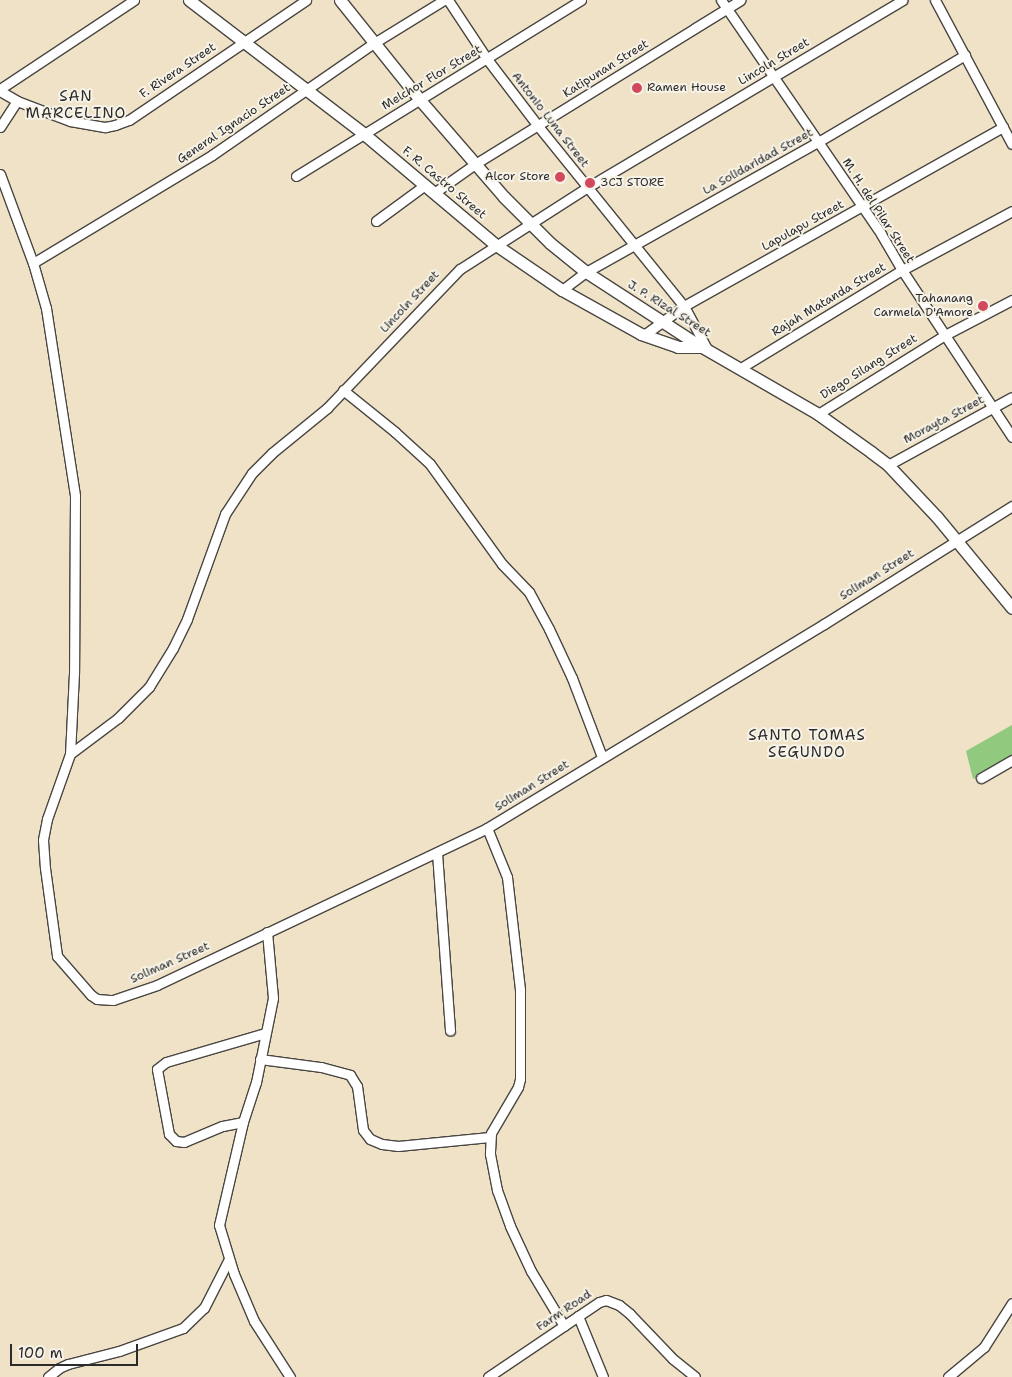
<!DOCTYPE html>
<style>
body{margin:0}
#map{position:relative;width:1012px;height:1377px;overflow:hidden;background:#f0e2c6;font-family:"Shantell Sans",sans-serif}
div>[style]{position:absolute}
.green>*{inset:0;background:#91ca7e}
.roads{filter:drop-shadow(1px 0 #494642) drop-shadow(-1px 0 #494642) drop-shadow(0 1px #494642) drop-shadow(0 -1px #494642)}
.street>*{height:9px;margin:-4.5px;padding:0 4.5px;transform-origin:4.5px;border-radius:4.5px;background:#fff}
.secondary>*{height:11px;margin:-5.5px;padding:0 5.5px;transform-origin:5.5px;border-radius:5.5px;background:#fff}
.dots>*{width:14px;height:14px;translate:-50% -50%;box-sizing:border-box;border:2px solid #f7f3e8;border-radius:50%}
span{translate:-50% -50%;white-space:nowrap;text-align:center;line-height:1.15;-webkit-text-stroke:4px #f7f3e8;paint-order:stroke}
.street-label{font-size:12px;color:#2b2b2b}
.poi-label{font-size:12px;color:#2b2b2b}
.left{translate:0 -50%;text-align:left}
.right{translate:-100% -50%;text-align:right}
.quarter-label{font-size:15px;color:#2b2b2b;letter-spacing:1px}
.scale{position:absolute;left:10px;top:1344px;width:128px;height:22px;box-sizing:border-box;border:2px solid #2b2b2b;border-top:0;padding-left:6px;font-size:15px;line-height:18px;white-space:nowrap;color:#2b2b2b;-webkit-text-stroke:4px #f7f3e8;paint-order:stroke}
</style>
<div id="map">
<div class="green">
<div style="clip-path:polygon(1012px 725px,1012px 756px,973px 779px,966px 751px)"></div>
</div>
<div class="roads">
<div class="street">
<div style="left:448px;top:0;width:71px;rotate:56.5deg"></div>
<div style="left:487px;top:59px;width:84px;rotate:52.7deg"></div>
<div style="left:538px;top:126px;width:232px;rotate:51deg"></div>
<div style="left:684px;top:306px;width:49px;rotate:61.9deg"></div>
<div style="left:721px;top:0;width:283px;rotate:55.6deg"></div>
<div style="left:881px;top:234px;width:42px;rotate:59.7deg"></div>
<div style="left:902px;top:270px;width:200px;rotate:56.6deg"></div>
<div style="left:935px;top:0;width:163px;rotate:61.9deg"></div>
<div style="left:0;top:89px;width:161px;rotate:-33.6deg"></div>
<div style="left:0;top:91px;width:20px;rotate:30deg"></div>
<div style="left:17px;top:101px;width:57px;rotate:20.7deg"></div>
<div style="left:70px;top:121px;width:36px;rotate:10deg"></div>
<div style="left:105px;top:127px;width:10px;rotate:-11deg"></div>
<div style="left:115px;top:125px;width:15px;rotate:-20deg"></div>
<div style="left:129px;top:120px;width:214px;rotate:-34.1deg"></div>
<div style="left:0;top:127px;width:31px;rotate:-57deg"></div>
<div style="left:0;top:174px;width:95px;rotate:69.7deg"></div>
<div style="left:33px;top:263px;width:47px;rotate:73.9deg"></div>
<div style="left:46px;top:308px;width:190px;rotate:81.2deg"></div>
<div style="left:75px;top:496px;width:177px;rotate:90.3deg"></div>
<div style="left:74px;top:673px;width:81px;rotate:92.8deg"></div>
<div style="left:70px;top:754px;width:69px;rotate:109.5deg"></div>
<div style="left:47px;top:819px;width:21px;rotate:101deg"></div>
<div style="left:43px;top:840px;width:28px;rotate:86deg"></div>
<div style="left:45px;top:868px;width:89px;rotate:82.2deg"></div>
<div style="left:57px;top:956px;width:52px;rotate:48.9deg"></div>
<div style="left:91px;top:995px;width:7px;rotate:34deg"></div>
<div style="left:97px;top:999px;width:16px;rotate:4deg"></div>
<div style="left:113px;top:1000px;width:46px;rotate:-18.8deg"></div>
<div style="left:157px;top:985px;width:365px;rotate:-25.4deg"></div>
<div style="left:487px;top:828px;width:394px;rotate:-31.2deg"></div>
<div style="left:824px;top:624px;width:222px;rotate:-32.1deg"></div>
<div style="left:296px;top:176px;width:335px;rotate:-31.7deg"></div>
<div style="left:434px;top:193px;width:50px;rotate:-35.3deg"></div>
<div style="left:475px;top:164px;width:312px;rotate:-31.7deg"></div>
<div style="left:376px;top:221px;width:61px;rotate:-36.3deg"></div>
<div style="left:33px;top:263px;width:209px;rotate:-31.1deg"></div>
<div style="left:212px;top:155px;width:197px;rotate:-34.7deg"></div>
<div style="left:374px;top:43px;width:82px;rotate:-31.6deg"></div>
<div style="left:562px;top:290px;width:30px;rotate:-37deg"></div>
<div style="left:586px;top:272px;width:266px;rotate:-29.3deg"></div>
<div style="left:818px;top:142px;width:171px;rotate:-30.6deg"></div>
<div style="left:644px;top:335px;width:49px;rotate:-35.9deg"></div>
<div style="left:684px;top:306px;width:366px;rotate:-29.3deg"></div>
<div style="left:739px;top:369px;width:191px;rotate:-31.3deg"></div>
<div style="left:902px;top:270px;width:125px;rotate:-28.2deg"></div>
<div style="left:343px;top:390px;width:67px;rotate:38.9deg"></div>
<div style="left:395px;top:432px;width:47px;rotate:42.4deg"></div>
<div style="left:430px;top:464px;width:123px;rotate:54.2deg"></div>
<div style="left:502px;top:564px;width:39px;rotate:46deg"></div>
<div style="left:529px;top:592px;width:42px;rotate:61.6deg"></div>
<div style="left:549px;top:629px;width:54px;rotate:64.9deg"></div>
<div style="left:572px;top:678px;width:85px;rotate:69.2deg"></div>
<div style="left:818px;top:414px;width:150px;rotate:-31.9deg"></div>
<div style="left:945px;top:335px;width:76px;rotate:-27.6deg"></div>
<div style="left:888px;top:465px;width:141px;rotate:-28.7deg"></div>
<div style="left:70px;top:754px;width:60px;rotate:-36.9deg"></div>
<div style="left:118px;top:718px;width:44px;rotate:-45deg"></div>
<div style="left:149px;top:687px;width:46px;rotate:-58.4deg"></div>
<div style="left:173px;top:648px;width:32px;rotate:-64deg"></div>
<div style="left:187px;top:619px;width:112px;rotate:-70.1deg"></div>
<div style="left:225px;top:514px;width:49px;rotate:-56.6deg"></div>
<div style="left:252px;top:473px;width:28px;rotate:-45deg"></div>
<div style="left:272px;top:453px;width:71px;rotate:-39.3deg"></div>
<div style="left:327px;top:408px;width:192px;rotate:-46.3deg"></div>
<div style="left:460px;top:269px;width:150px;rotate:-32.7deg"></div>
<div style="left:586px;top:188px;width:368px;rotate:-30.7deg"></div>
<div style="left:981px;top:778px;width:36px;rotate:-30deg"></div>
<div style="left:487px;top:828px;width:53px;rotate:67.8deg"></div>
<div style="left:507px;top:877px;width:114px;rotate:83.4deg"></div>
<div style="left:520px;top:990px;width:89px;rotate:90deg"></div>
<div style="left:520px;top:1079px;width:8px;rotate:104deg"></div>
<div style="left:518px;top:1087px;width:53px;rotate:120.4deg"></div>
<div style="left:491px;top:1133px;width:21px;rotate:93deg"></div>
<div style="left:490px;top:1154px;width:37px;rotate:79deg"></div>
<div style="left:497px;top:1190px;width:38px;rotate:70deg"></div>
<div style="left:510px;top:1226px;width:50px;rotate:65deg"></div>
<div style="left:531px;top:1271px;width:64px;rotate:59deg"></div>
<div style="left:437px;top:853px;width:178px;rotate:85.8deg"></div>
<div style="left:267px;top:932px;width:66px;rotate:84.8deg"></div>
<div style="left:273px;top:998px;width:86px;rotate:101.4deg"></div>
<div style="left:256px;top:1082px;width:42px;rotate:108deg"></div>
<div style="left:243px;top:1122px;width:106px;rotate:103.1deg"></div>
<div style="left:219px;top:1225px;width:51px;rotate:73deg"></div>
<div style="left:234px;top:1274px;width:51px;rotate:66.9deg"></div>
<div style="left:254px;top:1321px;width:67px;rotate:57.3deg"></div>
<div style="left:260px;top:1059px;width:62px;rotate:7.5deg"></div>
<div style="left:321px;top:1067px;width:30px;rotate:15deg"></div>
<div style="left:350px;top:1075px;width:13px;rotate:58deg"></div>
<div style="left:357px;top:1086px;width:44px;rotate:82.2deg"></div>
<div style="left:363px;top:1130px;width:11px;rotate:52deg"></div>
<div style="left:370px;top:1139px;width:13px;rotate:23deg"></div>
<div style="left:382px;top:1144px;width:16px;rotate:7deg"></div>
<div style="left:398px;top:1146px;width:92px;rotate:-5.6deg"></div>
<div style="left:243px;top:1122px;width:21px;rotate:169deg"></div>
<div style="left:222px;top:1126px;width:41px;rotate:157.2deg"></div>
<div style="left:184px;top:1142px;width:8px;rotate:-173deg"></div>
<div style="left:176px;top:1141px;width:10px;rotate:-135deg"></div>
<div style="left:169px;top:1134px;width:66px;rotate:-100.5deg"></div>
<div style="left:157px;top:1069px;width:11px;rotate:-38deg"></div>
<div style="left:166px;top:1062px;width:103px;rotate:-16.3deg"></div>
<div style="left:578px;top:1316px;width:66px;rotate:67.7deg"></div>
<div style="left:48px;top:1377px;width:14px;rotate:-39deg"></div>
<div style="left:59px;top:1368px;width:10px;rotate:-24deg"></div>
<div style="left:68px;top:1364px;width:53px;rotate:-14.3deg"></div>
<div style="left:119px;top:1351px;width:68px;rotate:-19.8deg"></div>
<div style="left:183px;top:1328px;width:29px;rotate:-44deg"></div>
<div style="left:204px;top:1308px;width:55px;rotate:-63deg"></div>
<div style="left:488px;top:1377px;width:134px;rotate:-34deg"></div>
<div style="left:599px;top:1302px;width:7px;rotate:-16deg"></div>
<div style="left:606px;top:1300px;width:14px;rotate:21deg"></div>
<div style="left:619px;top:1305px;width:14px;rotate:39deg"></div>
<div style="left:630px;top:1314px;width:62px;rotate:46.3deg"></div>
<div style="left:673px;top:1359px;width:28px;rotate:39deg"></div>
<div style="left:948px;top:1377px;width:47px;rotate:-39.8deg"></div>
<div style="left:984px;top:1347px;width:52px;rotate:-57.5deg"></div>
</div>
<div class="secondary">
<div style="left:189px;top:0;width:220px;rotate:37.4deg"></div>
<div style="left:364px;top:134px;width:172px;rotate:40.1deg"></div>
<div style="left:496px;top:245px;width:80px;rotate:34.3deg"></div>
<div style="left:562px;top:290px;width:90px;rotate:29.1deg"></div>
<div style="left:641px;top:334px;width:39px;rotate:19deg"></div>
<div style="left:678px;top:347px;width:25px"></div>
<div style="left:340px;top:0;width:128px;rotate:51.3deg"></div>
<div style="left:420px;top:100px;width:128px;rotate:49.1deg"></div>
<div style="left:504px;top:197px;width:65px;rotate:45deg"></div>
<div style="left:550px;top:243px;width:46px;rotate:38.9deg"></div>
<div style="left:586px;top:272px;width:132px;rotate:33deg"></div>
<div style="left:697px;top:344px;width:140px;rotate:30deg"></div>
<div style="left:818px;top:414px;width:65px;rotate:35.6deg"></div>
<div style="left:871px;top:452px;width:21px;rotate:37deg"></div>
<div style="left:888px;top:465px;width:71px;rotate:46.7deg"></div>
<div style="left:937px;top:517px;width:118px;rotate:50.5deg"></div>
</div>
</div>
<div class="dots">
<div style="left:637px;top:88px;background:#d1495b"></div>
<div style="left:560px;top:177px;background:#d1495b"></div>
<div style="left:590px;top:183px;background:#d1495b"></div>
<div style="left:983px;top:306px;background:#d1495b"></div>
</div>
<div class="street-label">
<span style="left:774px;top:62px;rotate:-31deg">Lincoln Street</span>
<span style="left:606px;top:69px;rotate:-32deg">Katipunan Street</span>
<span style="left:178px;top:71px;rotate:-34deg">F. Rivera Street</span>
<span style="left:432px;top:78px;rotate:-31deg">Melchor Flor Street</span>
<span style="left:550px;top:120px;rotate:52deg">Antonio Luna Street</span>
<span style="left:234px;top:124px;rotate:-34deg">General Ignacio Street</span>
<span style="left:758px;top:162px;rotate:-29deg">La Solidaridad Street</span>
<span style="left:444px;top:183px;rotate:40deg">F. R. Castro Street</span>
<span style="left:878px;top:211px;rotate:57deg">M. H. del Pilar Street</span>
<span style="left:803px;top:226px;rotate:-29deg">Lapulapu Street</span>
<span style="left:829px;top:300px;rotate:-31deg">Rajah Matanda Street</span>
<span style="left:410px;top:302px;rotate:-47deg">Lincoln Street</span>
<span style="left:669px;top:309px;rotate:32deg">J. P. Rizal Street</span>
<span style="left:869px;top:367px;rotate:-32deg">Diego Silang Street</span>
<span style="left:944px;top:420px;rotate:-28deg">Morayta Street</span>
<span style="left:877px;top:575px;rotate:-32deg">Soliman Street</span>
<span style="left:532px;top:786px;rotate:-32deg">Soliman Street</span>
<span style="left:170px;top:963px;rotate:-24deg">Soliman Street</span>
<span style="left:564px;top:1311px;rotate:-34deg">Farm Road</span>
</div>
<div class="poi-label">
<span class="left" style="left:647px;top:88px">Ramen House</span>
<span class="right" style="left:550px;top:177px">Alcor Store</span>
<span class="left" style="left:600px;top:183px">3CJ STORE</span>
<span class="right" style="left:973px;top:306px">Tahanang<br>Carmela D'Amore</span>
</div>
<div class="quarter-label">
<span style="left:76px;top:105px">SAN<br>MARCELINO</span>
<span style="left:807px;top:744px">SANTO TOMAS<br>SEGUNDO</span>
</div>
<div class="scale">100 m</div>
</div>
